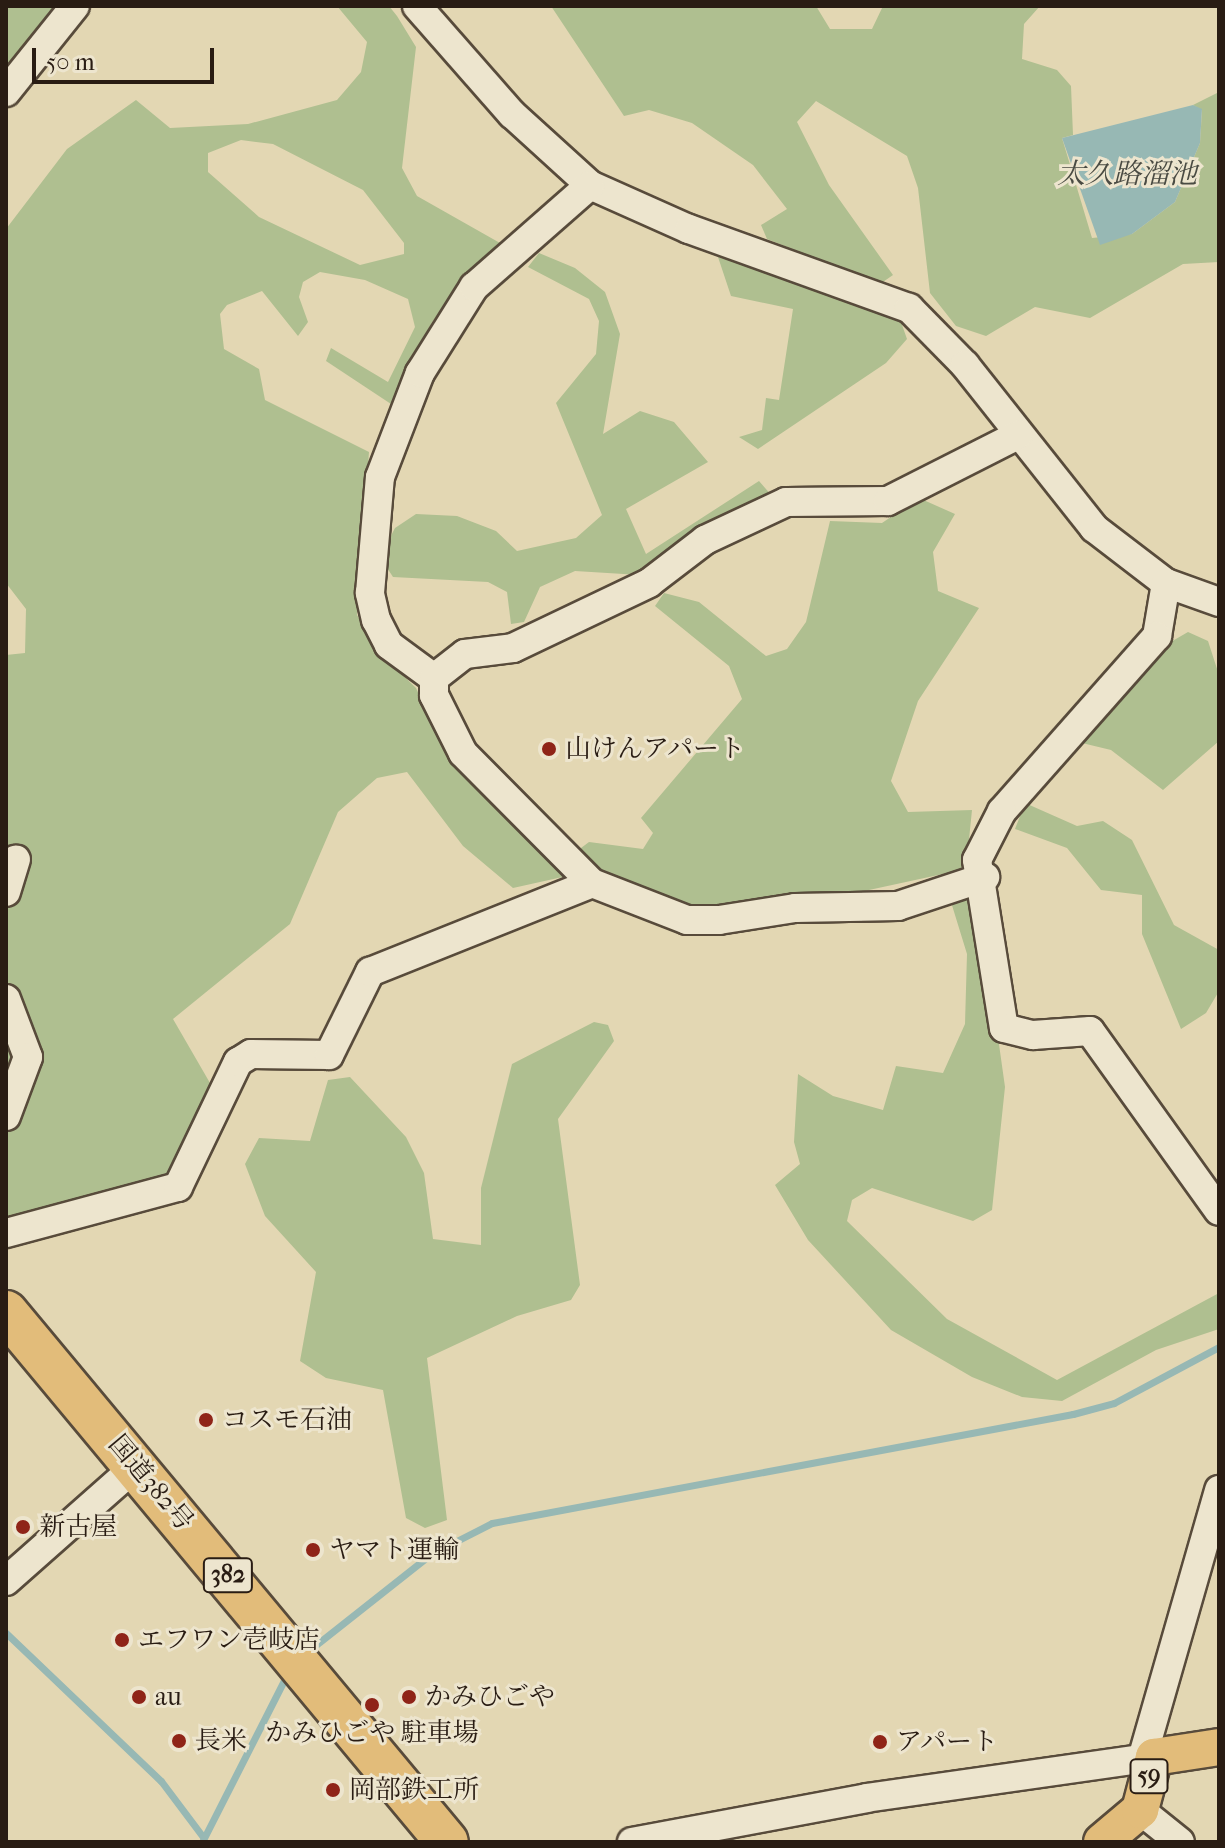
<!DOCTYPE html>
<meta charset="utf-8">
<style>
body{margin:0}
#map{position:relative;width:1225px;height:1848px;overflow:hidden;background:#e3d7b3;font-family:"IM FELL French Canon","Noto Serif JP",serif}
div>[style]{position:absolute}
.green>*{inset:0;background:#afbf90}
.water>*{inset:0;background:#97b8b4}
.stream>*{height:7px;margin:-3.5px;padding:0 3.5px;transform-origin:3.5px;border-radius:3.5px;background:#97b8b4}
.roads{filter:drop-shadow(2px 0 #584b3b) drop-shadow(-2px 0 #584b3b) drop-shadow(0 2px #584b3b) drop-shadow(0 -2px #584b3b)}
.minor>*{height:28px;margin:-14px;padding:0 14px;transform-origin:14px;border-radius:14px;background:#ede5ce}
.major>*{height:36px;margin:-18px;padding:0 18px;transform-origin:18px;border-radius:18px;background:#e2bc7a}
.highway>*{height:42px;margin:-21px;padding:0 21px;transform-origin:21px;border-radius:21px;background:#e2bc7a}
.dots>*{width:22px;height:22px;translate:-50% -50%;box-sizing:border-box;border:4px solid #ede5ce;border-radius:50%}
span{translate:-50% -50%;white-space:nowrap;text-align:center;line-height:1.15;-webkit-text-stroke:6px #ede5ce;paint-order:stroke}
.shield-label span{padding:2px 6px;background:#ede5ce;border:2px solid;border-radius:6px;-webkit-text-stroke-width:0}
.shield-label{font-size:24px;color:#291c13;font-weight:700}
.poi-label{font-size:26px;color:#291c13}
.left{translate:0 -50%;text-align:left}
.street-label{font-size:26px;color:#291c13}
.water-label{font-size:28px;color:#4a4b43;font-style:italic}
.frame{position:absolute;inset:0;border:8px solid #291c13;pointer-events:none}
.scale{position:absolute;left:32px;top:48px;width:182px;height:36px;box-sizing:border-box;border:4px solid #291c13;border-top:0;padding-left:10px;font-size:24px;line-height:28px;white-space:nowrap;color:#291c13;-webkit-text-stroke:6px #ede5ce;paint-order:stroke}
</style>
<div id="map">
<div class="green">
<div style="clip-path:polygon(6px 6px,54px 6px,6px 68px)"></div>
<div style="clip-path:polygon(evenodd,337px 6px,389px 6px,397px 16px,416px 47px,402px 168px,417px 196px,500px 243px,432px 322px,391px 404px,326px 361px,331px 348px,388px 382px,415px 327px,408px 299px,365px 280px,320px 272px,303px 282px,299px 297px,308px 322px,298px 336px,262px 291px,227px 305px,220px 314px,224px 349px,259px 369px,265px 400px,369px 452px,357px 615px,379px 652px,416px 688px,442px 742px,567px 876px,513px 888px,463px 846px,407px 772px,377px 778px,338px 812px,290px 924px,173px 1019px,210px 1083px,178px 1179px,6px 1226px,6px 655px,25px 653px,26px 609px,6px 583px,6px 229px,67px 149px,136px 100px,170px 128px,248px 124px,337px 100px,361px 72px,367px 42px,337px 6px,241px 140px,273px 144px,363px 190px,404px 243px,404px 254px,360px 265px,259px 217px,208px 172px,208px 153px,241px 140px)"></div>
<div style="clip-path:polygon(551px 6px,816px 6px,830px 29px,872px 29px,883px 6px,1040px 6px,1024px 24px,1022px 59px,1057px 70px,1071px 86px,1073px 135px,1062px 138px,1092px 238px,1132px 234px,1175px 202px,1200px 143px,1202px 110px,1193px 105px,1219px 92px,1219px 262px,1183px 264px,1090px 318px,1035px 307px,986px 336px,956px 326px,930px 293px,918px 188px,907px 156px,816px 101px,797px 122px,829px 185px,893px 275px,880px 284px,767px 239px,761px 225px,787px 209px,753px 165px,692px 123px,649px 110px,624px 116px)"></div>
<div style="clip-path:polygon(539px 253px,575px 268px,605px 292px,620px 334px,603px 434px,640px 411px,674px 422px,708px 462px,626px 509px,646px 554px,759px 481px,773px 497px,640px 575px,575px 571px,540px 587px,524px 622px,511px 624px,507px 592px,488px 582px,393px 577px,380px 557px,395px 528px,416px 514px,457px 516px,496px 531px,517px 551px,576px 538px,602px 515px,556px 403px,596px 354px,599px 321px,589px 299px,528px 267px)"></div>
<div style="clip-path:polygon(718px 257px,881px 308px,901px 322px,907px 339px,886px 363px,758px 449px,739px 437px,762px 430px,766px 398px,779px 400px,793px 309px,731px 296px)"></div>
<div style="clip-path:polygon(919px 498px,955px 514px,933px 552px,938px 591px,979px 608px,918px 701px,891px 781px,908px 812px,972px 810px,966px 869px,832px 898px,689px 908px,633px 892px,573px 854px,589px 842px,643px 849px,653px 833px,641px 818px,742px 699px,729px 666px,655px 606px,664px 593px,699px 602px,766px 656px,787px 649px,806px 622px,830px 521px,882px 523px)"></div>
<div style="clip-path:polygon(1188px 632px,1208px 641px,1219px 675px,1219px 741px,1163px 790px,1111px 750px,1082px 743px,1169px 643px)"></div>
<div style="clip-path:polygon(1025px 803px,1077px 826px,1103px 821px,1132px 840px,1174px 925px,1219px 950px,1219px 991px,1206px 1013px,1181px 1029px,1142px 934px,1142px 895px,1101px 890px,1067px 848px,1015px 829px)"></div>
<div style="clip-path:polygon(978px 895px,1005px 1087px,992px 1210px,973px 1221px,872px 1188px,852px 1200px,847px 1221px,947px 1319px,1057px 1380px,1219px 1293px,1219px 1329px,1156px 1350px,1062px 1401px,1022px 1397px,972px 1377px,891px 1330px,808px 1240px,775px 1185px,800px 1164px,794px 1142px,798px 1074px,833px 1096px,883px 1110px,896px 1066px,943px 1073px,965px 1024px,967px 954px,951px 902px)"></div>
<div style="clip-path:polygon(594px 1022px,608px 1025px,614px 1041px,558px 1119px,580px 1285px,571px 1300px,517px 1316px,427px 1358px,447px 1520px,425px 1528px,406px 1518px,383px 1390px,326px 1378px,300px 1361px,316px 1272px,265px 1216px,245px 1164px,259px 1138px,310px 1141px,328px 1080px,350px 1077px,406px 1137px,424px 1173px,433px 1239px,481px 1245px,481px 1188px,512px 1064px)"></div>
</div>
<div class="water">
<div style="clip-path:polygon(1193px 105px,1202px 109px,1200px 143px,1175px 202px,1132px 234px,1100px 245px,1062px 138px)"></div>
</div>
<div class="stream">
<div style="left:6px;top:1633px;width:214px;rotate:43.7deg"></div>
<div style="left:161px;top:1781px;width:70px;rotate:53.1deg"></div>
<div style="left:312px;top:1648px;width:152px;rotate:-38.3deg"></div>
<div style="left:431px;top:1554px;width:68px;rotate:-26.9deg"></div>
<div style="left:492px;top:1523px;width:591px;rotate:-10.63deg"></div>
<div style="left:1073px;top:1414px;width:42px;rotate:-15deg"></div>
<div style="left:1114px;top:1403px;width:119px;rotate:-28.1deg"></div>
<div style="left:203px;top:1840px;width:179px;rotate:-63.1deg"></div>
</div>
<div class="roads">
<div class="minor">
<div style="left:417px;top:6px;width:144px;rotate:48.7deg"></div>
<div style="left:512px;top:114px;width:105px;rotate:42.3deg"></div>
<div style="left:590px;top:185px;width:108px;rotate:24deg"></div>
<div style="left:689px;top:229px;width:234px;rotate:19.8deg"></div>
<div style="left:909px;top:308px;width:80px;rotate:45.5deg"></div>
<div style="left:965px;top:365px;width:208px;rotate:51.6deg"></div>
<div style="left:1094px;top:528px;width:91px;rotate:37.4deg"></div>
<div style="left:1166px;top:583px;width:56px;rotate:19.7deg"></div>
<div style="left:6px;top:92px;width:110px;rotate:-51.3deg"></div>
<div style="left:1166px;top:583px;width:54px;rotate:99.6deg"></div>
<div style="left:1157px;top:636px;width:234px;rotate:131.5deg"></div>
<div style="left:1002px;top:811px;width:55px;rotate:117deg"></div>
<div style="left:977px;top:860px;width:170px;rotate:80.9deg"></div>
<div style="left:1004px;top:1028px;width:30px;rotate:14deg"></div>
<div style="left:1033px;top:1035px;width:57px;rotate:-4deg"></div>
<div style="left:1090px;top:1031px;width:221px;rotate:54.4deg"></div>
<div style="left:434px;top:678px;width:56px;rotate:-143.7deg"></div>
<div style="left:389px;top:645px;width:28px;rotate:-117deg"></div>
<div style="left:376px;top:620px;width:28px;rotate:-103deg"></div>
<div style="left:370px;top:593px;width:116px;rotate:-85.1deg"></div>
<div style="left:380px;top:477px;width:111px;rotate:-69deg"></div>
<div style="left:420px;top:373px;width:102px;rotate:-57.9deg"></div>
<div style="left:474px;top:287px;width:154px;rotate:-41.3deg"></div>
<div style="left:592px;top:883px;width:183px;rotate:-134.8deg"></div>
<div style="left:463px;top:753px;width:65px;rotate:-116.6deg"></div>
<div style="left:434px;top:695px;width:17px;rotate:-90deg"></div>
<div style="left:434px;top:678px;width:39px;rotate:-38deg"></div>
<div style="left:465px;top:654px;width:48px;rotate:-7.1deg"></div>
<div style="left:513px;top:648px;width:151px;rotate:-25.5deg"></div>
<div style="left:649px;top:583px;width:71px;rotate:-37.5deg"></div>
<div style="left:705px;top:540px;width:89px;rotate:-25.1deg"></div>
<div style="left:786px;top:502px;width:102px;rotate:-0.6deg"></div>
<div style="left:888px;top:501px;width:146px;rotate:-26.9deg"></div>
<div style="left:6px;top:892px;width:34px;rotate:-73deg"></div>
<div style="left:6px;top:999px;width:62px;rotate:69.2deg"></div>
<div style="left:28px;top:1057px;width:63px;rotate:110.4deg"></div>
<div style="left:6px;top:1233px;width:178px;rotate:-15deg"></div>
<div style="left:178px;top:1187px;width:139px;rotate:-64.4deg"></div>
<div style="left:238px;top:1062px;width:15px;rotate:-32deg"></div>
<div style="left:251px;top:1054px;width:78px;rotate:0.7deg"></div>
<div style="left:329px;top:1055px;width:93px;rotate:-63.7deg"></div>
<div style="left:370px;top:972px;width:239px;rotate:-21.8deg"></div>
<div style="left:592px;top:883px;width:102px;rotate:21.3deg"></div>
<div style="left:687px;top:920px;width:32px"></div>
<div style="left:719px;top:920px;width:77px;rotate:-9deg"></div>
<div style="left:795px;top:908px;width:103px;rotate:-1.1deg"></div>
<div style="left:898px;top:906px;width:92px;rotate:-18.4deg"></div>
<div style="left:6px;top:1581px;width:174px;rotate:-41.5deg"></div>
<div style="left:1142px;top:1759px;width:280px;rotate:-74deg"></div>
<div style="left:1140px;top:1810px;width:51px;rotate:38.7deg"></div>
<div style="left:632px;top:1842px;width:238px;rotate:-10.6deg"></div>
<div style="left:866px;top:1798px;width:291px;rotate:-8.1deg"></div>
</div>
<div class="major">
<div style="left:1102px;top:1842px;width:50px;rotate:-40.1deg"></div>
<div style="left:1140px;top:1810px;width:55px;rotate:-75.2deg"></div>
<div style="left:1154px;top:1757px;width:66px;rotate:-8.7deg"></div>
</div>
<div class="highway">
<div style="left:6px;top:1312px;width:689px;rotate:50.24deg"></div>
</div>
</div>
<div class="dots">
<div style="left:549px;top:749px;background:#8f2418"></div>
<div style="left:206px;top:1420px;background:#8f2418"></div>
<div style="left:23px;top:1527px;background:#8f2418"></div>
<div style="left:313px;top:1550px;background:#8f2418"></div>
<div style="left:122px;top:1640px;background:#8f2418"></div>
<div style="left:139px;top:1697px;background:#8f2418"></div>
<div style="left:409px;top:1697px;background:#8f2418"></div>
<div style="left:372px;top:1705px;background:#8f2418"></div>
<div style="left:179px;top:1741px;background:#8f2418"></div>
<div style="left:880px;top:1742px;background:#8f2418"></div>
<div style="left:333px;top:1790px;background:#8f2418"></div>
</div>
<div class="shield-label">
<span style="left:228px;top:1575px">382</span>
<span style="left:1149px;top:1776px">59</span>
</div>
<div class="poi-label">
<span class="left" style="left:565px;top:749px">山けんアパート</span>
<span class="left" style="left:222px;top:1420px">コスモ石油</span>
<span class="left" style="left:39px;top:1527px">新古屋</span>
<span class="left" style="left:329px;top:1550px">ヤマト運輸</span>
<span class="left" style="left:138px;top:1640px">エフワン壱岐店</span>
<span class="left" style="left:155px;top:1697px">au</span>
<span class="left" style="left:425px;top:1697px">かみひごや</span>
<span style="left:372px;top:1733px">かみひごや 駐車場</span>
<span class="left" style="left:195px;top:1741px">長米</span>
<span class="left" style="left:896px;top:1742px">アパート</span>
<span class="left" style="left:349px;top:1790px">岡部鉄工所</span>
</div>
<div class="street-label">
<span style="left:151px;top:1483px;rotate:50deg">国道382号</span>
</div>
<div class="water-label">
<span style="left:1127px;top:174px">太久路溜池</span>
</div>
<div class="frame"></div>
<div class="scale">50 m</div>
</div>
